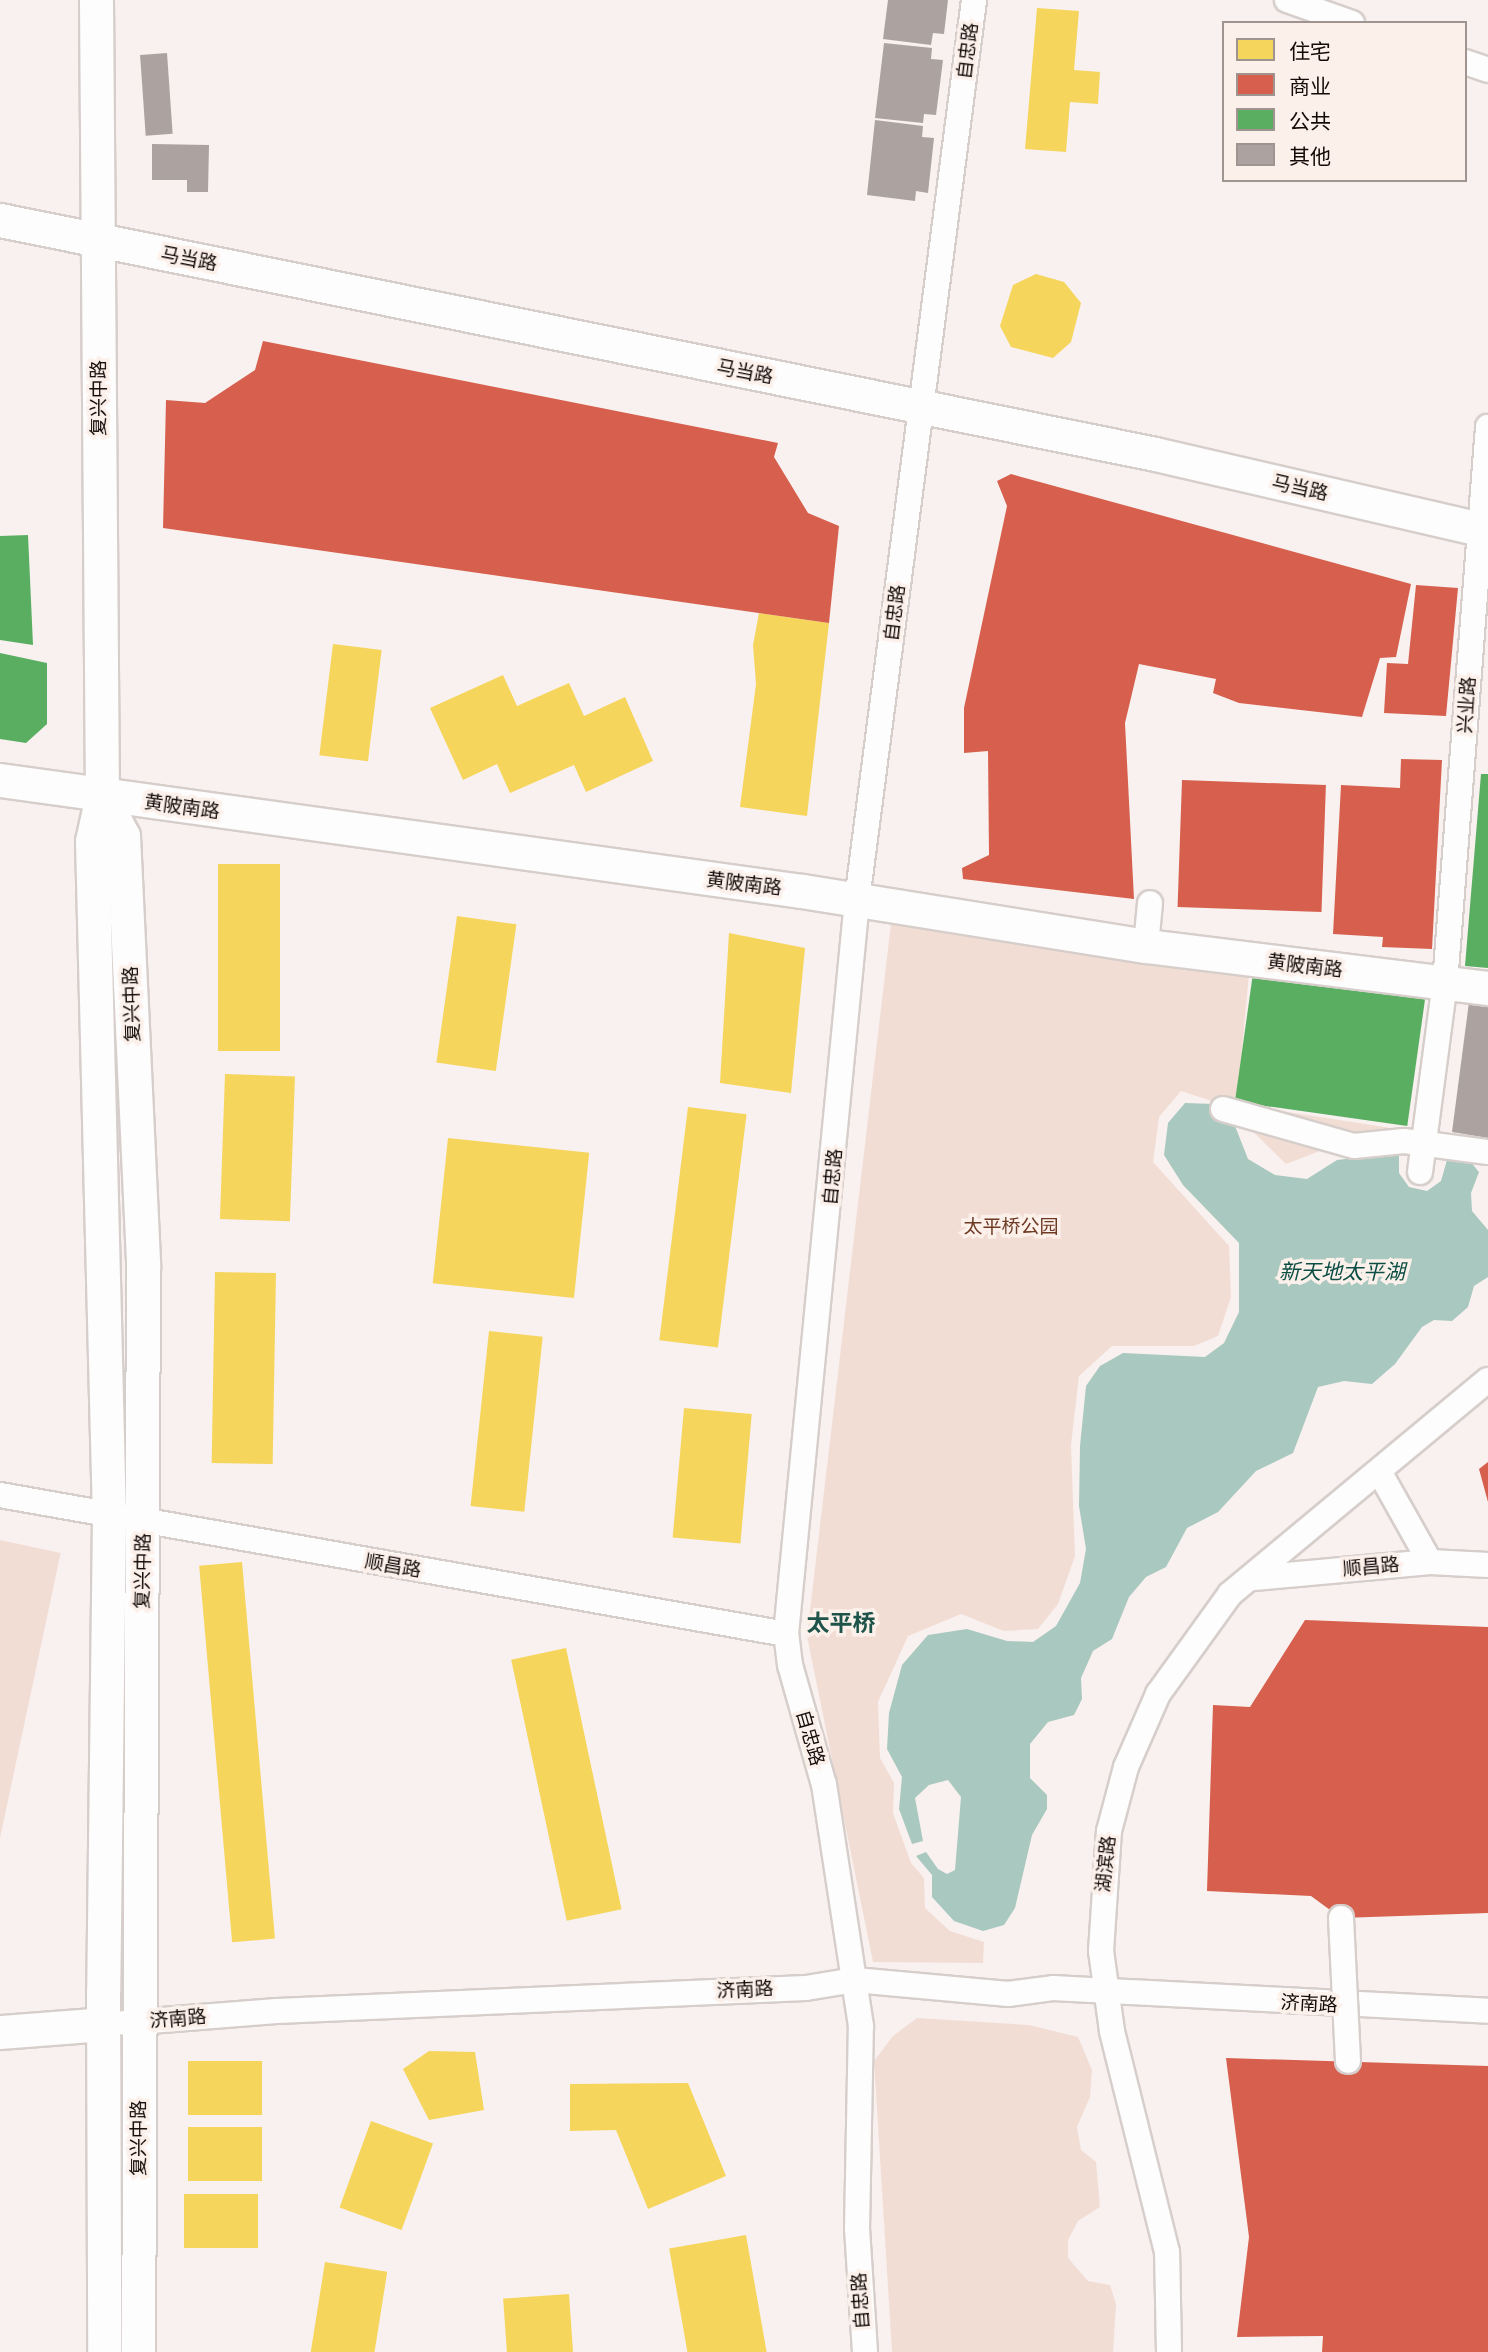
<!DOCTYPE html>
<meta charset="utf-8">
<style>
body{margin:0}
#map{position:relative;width:1488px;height:2352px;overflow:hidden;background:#f8f1ef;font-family:Manrope,"Noto Sans SC",sans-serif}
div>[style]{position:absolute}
.green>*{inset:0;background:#f2ddd5;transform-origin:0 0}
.water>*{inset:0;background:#a9c8bf}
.homes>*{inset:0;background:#f6d55c;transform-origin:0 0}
.shops>*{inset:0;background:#d6604d;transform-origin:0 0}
.public>*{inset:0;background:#5aae61;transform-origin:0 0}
.building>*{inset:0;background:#aca29f;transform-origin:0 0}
.roads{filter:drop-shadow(2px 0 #d6cecb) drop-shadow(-2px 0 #d6cecb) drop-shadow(0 2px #d6cecb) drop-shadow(0 -2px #d6cecb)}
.street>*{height:24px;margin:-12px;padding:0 12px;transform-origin:12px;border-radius:12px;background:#fefdfd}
.secondary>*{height:33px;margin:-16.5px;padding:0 16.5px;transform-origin:16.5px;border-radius:16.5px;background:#fefdfd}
.bridges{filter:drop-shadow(2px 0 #d6cecb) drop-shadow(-2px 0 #d6cecb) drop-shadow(0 2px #d6cecb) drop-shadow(0 -2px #d6cecb)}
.street-bridge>*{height:24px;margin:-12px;padding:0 12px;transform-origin:12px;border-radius:12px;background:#fefdfd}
span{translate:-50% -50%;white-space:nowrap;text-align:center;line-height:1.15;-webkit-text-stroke:7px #fcf0eb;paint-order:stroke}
.street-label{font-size:19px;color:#140b08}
.park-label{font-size:19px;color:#6d3922}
.water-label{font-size:21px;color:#0b4e43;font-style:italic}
.quarter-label{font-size:23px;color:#1d5348;font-weight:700}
.legend{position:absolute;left:1222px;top:21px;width:245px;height:161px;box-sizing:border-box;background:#fcf0eb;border:2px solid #9f9490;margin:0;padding:9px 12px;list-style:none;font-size:21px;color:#140b08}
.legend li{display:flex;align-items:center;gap:14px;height:35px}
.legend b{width:35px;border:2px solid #9f9490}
</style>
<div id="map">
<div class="green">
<div style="clip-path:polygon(892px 915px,1250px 963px,1237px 1104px,1488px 1143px,1325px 1149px,1286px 1164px,1227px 1106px,1181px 1091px,1159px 1117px,1153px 1162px,1229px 1246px,1231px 1297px,1218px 1336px,1194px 1346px,1112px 1346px,1079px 1376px,1071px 1445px,1075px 1556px,1058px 1604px,1038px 1629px,1004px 1631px,961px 1614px,908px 1636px,878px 1702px,880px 1758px,894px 1783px,893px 1813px,911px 1863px,924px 1878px,925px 1908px,950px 1931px,984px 1942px,983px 1963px,873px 1962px,807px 1636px)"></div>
<div style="left:0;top:1540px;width:62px;height:452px;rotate:12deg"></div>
<div style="clip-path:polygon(917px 2018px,1029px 2025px,1078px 2037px,1092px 2070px,1090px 2097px,1077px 2127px,1081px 2150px,1096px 2162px,1100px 2207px,1078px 2221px,1068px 2240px,1068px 2258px,1088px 2281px,1110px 2285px,1116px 2304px,1113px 2352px,892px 2352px,874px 2061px,893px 2036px)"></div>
</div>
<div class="water">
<div style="clip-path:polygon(1185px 1103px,1214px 1104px,1235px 1126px,1248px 1159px,1275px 1175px,1307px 1179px,1337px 1160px,1399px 1153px,1399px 1173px,1409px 1187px,1427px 1191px,1441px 1181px,1449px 1153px,1469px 1160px,1479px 1172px,1471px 1193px,1472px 1211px,1488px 1230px,1488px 1277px,1474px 1286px,1468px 1307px,1452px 1321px,1434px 1320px,1422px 1327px,1395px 1364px,1372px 1384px,1344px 1381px,1318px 1387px,1293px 1453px,1256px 1471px,1218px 1512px,1187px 1528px,1166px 1567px,1146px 1577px,1129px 1597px,1112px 1639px,1093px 1651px,1081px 1678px,1082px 1699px,1074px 1715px,1048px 1722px,1030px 1744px,1030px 1778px,1047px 1795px,1047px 1809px,1032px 1835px,1015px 1908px,1004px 1925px,983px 1931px,954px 1921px,932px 1897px,932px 1875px,916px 1856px,926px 1852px,938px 1869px,947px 1874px,955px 1870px,961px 1797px,948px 1780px,929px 1785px,915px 1798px,923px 1841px,912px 1844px,899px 1809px,902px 1777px,887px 1749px,889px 1713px,902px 1665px,928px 1635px,967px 1629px,1007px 1641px,1033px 1642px,1056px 1626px,1080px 1583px,1086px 1549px,1079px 1506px,1080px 1446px,1086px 1386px,1100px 1366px,1123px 1353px,1205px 1357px,1224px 1343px,1239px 1312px,1239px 1243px,1183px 1185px,1164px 1155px,1168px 1123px)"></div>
</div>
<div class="homes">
<div style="clip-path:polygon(1037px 8px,1079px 11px,1074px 70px,1100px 72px,1098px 104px,1070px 102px,1066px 152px,1025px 149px)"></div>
<div style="clip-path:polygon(1036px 274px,1064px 282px,1081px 303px,1071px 342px,1053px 358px,1011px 347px,1000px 326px,1013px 285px)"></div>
<div style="clip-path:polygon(759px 613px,829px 623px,807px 816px,740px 807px,756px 684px,753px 645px)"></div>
<div style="left:333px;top:644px;width:49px;height:112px;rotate:7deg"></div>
<div style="clip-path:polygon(503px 675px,517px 706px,569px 683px,584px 716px,625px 697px,653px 761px,586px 792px,574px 765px,510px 793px,497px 764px,463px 780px,430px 708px)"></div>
<div style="left:280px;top:864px;width:187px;height:62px;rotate:90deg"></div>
<div style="left:457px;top:916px;width:60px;height:148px;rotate:8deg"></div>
<div style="clip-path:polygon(729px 933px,805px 948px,791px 1093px,720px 1083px)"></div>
<div style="left:225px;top:1074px;width:70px;height:145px;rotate:2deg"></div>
<div style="left:688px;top:1107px;width:59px;height:235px;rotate:7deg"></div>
<div style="left:448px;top:1138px;width:142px;height:146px;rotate:6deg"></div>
<div style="left:215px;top:1272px;width:61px;height:191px;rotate:1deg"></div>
<div style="left:489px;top:1331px;width:54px;height:176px;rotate:6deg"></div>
<div style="left:684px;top:1408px;width:68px;height:130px;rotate:5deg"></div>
<div style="left:242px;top:1562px;width:378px;height:43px;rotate:85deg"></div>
<div style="left:566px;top:1648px;width:267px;height:56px;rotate:78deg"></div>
<div style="clip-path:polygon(429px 2051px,475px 2052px,484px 2110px,429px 2120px,403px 2069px)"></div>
<div style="left:262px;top:2061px;width:54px;height:74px;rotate:90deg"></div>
<div style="clip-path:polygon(688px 2083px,726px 2176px,648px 2209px,616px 2130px,570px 2131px,570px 2084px)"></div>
<div style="left:371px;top:2121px;width:66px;height:92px;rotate:20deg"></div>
<div style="left:262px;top:2127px;width:54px;height:74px;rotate:90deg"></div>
<div style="left:258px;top:2194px;width:54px;height:74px;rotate:90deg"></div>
<div style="left:746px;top:2235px;width:119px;height:78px;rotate:80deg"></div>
<div style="left:325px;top:2262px;width:63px;height:91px;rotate:9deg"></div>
<div style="left:569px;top:2294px;width:58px;height:66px;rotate:86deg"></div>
</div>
<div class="shops">
<div style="clip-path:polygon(263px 341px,778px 443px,774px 457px,808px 513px,839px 526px,829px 623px,163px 528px,166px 400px,205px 403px,255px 370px)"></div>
<div style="clip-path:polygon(1011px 474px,1411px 584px,1396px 657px,1380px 658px,1362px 717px,1239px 703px,1213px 693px,1216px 679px,1139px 664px,1125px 723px,1134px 899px,963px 879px,962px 868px,989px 855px,988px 751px,964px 753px,964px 708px,1007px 506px,997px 481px)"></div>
<div style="clip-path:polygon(1416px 585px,1458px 588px,1446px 716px,1384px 713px,1387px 663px,1408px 664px)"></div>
<div style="clip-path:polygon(1401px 759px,1442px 760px,1432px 949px,1382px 947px,1383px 937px,1333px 934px,1341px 785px,1400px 788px)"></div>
<div style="left:1182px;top:780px;width:144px;height:127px;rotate:2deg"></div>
<div style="clip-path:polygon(1488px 1462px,1488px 1502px,1479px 1469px)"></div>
<div style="clip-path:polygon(1305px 1620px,1488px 1627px,1488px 1913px,1341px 1918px,1311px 1896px,1207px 1891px,1213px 1705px,1250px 1707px)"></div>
<div style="clip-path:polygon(1226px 2058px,1488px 2066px,1488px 2352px,1322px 2352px,1323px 2336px,1237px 2337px,1249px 2237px)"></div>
</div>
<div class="public">
<div style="clip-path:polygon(28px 535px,33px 645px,0 640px,0 536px)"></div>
<div style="clip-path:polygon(0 653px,47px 663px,47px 724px,26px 743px,0 739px)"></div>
<div style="clip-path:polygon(1481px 774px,1488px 774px,1488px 968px,1465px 966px)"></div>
<div style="left:1254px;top:966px;width:174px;height:137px;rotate:8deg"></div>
</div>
<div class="building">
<div style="clip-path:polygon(888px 0,948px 0,944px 34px,933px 33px,931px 45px,883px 39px)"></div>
<div style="clip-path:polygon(884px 43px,932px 48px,931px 59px,943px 60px,936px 115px,924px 114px,923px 123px,875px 118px)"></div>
<div style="left:167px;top:53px;width:81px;height:27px;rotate:86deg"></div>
<div style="clip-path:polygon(875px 120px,923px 126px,922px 137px,934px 138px,928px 193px,916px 191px,915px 201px,867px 195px)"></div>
<div style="clip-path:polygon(152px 144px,209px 145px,208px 192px,187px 192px,187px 180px,152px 180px)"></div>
<div style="clip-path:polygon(1469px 1002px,1488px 1005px,1488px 1138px,1452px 1132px)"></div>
</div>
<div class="roads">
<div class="street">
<div style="left:1287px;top:0;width:69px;rotate:19.5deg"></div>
<div style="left:1465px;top:62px;width:24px;rotate:19deg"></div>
<div style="left:1146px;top:946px;width:43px;rotate:-84.7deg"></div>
<div style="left:1223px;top:1109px;width:136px;rotate:15.8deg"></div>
<div style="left:1354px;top:1146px;width:50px;rotate:-5.7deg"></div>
<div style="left:1404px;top:1141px;width:85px;rotate:7.5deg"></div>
<div style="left:1420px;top:1172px;width:191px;rotate:-82.5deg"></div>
<div style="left:1445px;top:983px;width:558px;rotate:-85.58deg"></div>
<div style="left:1380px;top:1473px;width:102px;rotate:60.7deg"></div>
<div style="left:0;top:1495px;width:798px;rotate:10.03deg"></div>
<div style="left:1254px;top:1578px;width:177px;rotate:-5.2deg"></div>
<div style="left:1430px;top:1562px;width:58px;rotate:3deg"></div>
<div style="left:124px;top:2023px;width:153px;rotate:-4.5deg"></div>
<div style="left:277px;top:2011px;width:529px;rotate:-2.49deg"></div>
<div style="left:806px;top:1988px;width:50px;rotate:-9.3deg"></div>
<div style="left:855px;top:1980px;width:154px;rotate:5.2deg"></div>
<div style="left:1008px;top:1994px;width:45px;rotate:-7.6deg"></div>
<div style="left:1053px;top:1988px;width:436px;rotate:3deg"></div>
<div style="left:865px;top:2352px;width:123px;rotate:-93.7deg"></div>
<div style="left:857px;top:2229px;width:203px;rotate:-88.9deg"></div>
<div style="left:861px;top:2026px;width:244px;rotate:-98.7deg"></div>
<div style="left:824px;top:1785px;width:125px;rotate:-105.8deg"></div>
<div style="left:790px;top:1665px;width:31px;rotate:-97deg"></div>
<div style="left:786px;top:1634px;width:737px;rotate:-84.47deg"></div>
<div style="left:857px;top:900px;width:908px;rotate:-82.59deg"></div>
<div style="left:1169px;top:2352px;width:100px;rotate:-91.1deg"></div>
<div style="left:1167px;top:2252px;width:228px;rotate:-104deg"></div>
<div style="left:1112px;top:2031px;width:81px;rotate:-97.8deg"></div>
<div style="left:1101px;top:1951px;width:120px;rotate:-86.2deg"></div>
<div style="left:1109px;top:1831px;width:66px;rotate:-75.1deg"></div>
<div style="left:1126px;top:1767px;width:80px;rotate:-66.3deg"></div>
<div style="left:1158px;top:1694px;width:123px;rotate:-54.2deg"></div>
<div style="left:1230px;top:1594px;width:335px;rotate:-39.7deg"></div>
</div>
<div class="secondary">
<div style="left:96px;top:0;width:796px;rotate:89.57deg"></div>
<div style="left:102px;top:796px;width:46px;rotate:102.5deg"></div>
<div style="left:92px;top:841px;width:676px;rotate:88.56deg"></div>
<div style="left:109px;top:1517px;width:474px;rotate:90.7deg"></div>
<div style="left:103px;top:1991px;width:361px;rotate:89.8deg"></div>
<div style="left:0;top:220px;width:1178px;rotate:11.45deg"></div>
<div style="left:1155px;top:454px;width:342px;rotate:13deg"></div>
<div style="left:0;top:780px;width:810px;rotate:7.88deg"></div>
<div style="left:802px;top:891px;width:348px;rotate:9.1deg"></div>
<div style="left:1146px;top:946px;width:345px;rotate:7deg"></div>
<div style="left:102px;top:796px;width:45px;rotate:62.3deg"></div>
<div style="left:123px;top:836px;width:430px;rotate:87.3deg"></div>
<div style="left:143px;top:1266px;width:1086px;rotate:90.26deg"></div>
<div style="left:0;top:2032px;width:103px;rotate:-4.4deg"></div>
</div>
</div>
<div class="bridges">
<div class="street-bridge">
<div style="left:1341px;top:1918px;width:143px;rotate:87.2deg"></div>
</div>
</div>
<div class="street-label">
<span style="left:968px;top:51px;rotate:-83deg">自忠路</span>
<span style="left:189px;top:259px;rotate:11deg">马当路</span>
<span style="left:745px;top:372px;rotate:11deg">马当路</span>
<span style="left:99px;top:398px;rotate:-90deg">复兴中路</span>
<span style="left:1300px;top:488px;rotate:13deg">马当路</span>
<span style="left:895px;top:613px;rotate:-83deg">自忠路</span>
<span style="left:1467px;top:705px;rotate:-86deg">兴业路</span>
<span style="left:182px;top:807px;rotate:8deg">黄陂南路</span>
<span style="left:744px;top:884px;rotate:7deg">黄陂南路</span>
<span style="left:1305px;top:966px;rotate:7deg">黄陂南路</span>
<span style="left:132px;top:1004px;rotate:-92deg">复兴中路</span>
<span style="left:833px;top:1177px;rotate:-85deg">自忠路</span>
<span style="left:393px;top:1566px;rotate:10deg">顺昌路</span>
<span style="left:1371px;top:1567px;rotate:-5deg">顺昌路</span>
<span style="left:143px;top:1571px;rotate:-89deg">复兴中路</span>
<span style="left:810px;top:1738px;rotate:74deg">自忠路</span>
<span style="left:1106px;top:1864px;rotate:-84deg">湖滨路</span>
<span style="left:745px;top:1990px;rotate:-3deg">济南路</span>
<span style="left:1309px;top:2004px;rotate:3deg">济南路</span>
<span style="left:178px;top:2019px;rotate:-5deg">济南路</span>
<span style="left:139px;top:2138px;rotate:-90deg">复兴中路</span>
<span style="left:861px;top:2301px;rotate:-94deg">自忠路</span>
</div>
<div class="park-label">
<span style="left:1011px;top:1227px">太平桥公园</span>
</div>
<div class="water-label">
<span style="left:1342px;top:1271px">新天地太平湖</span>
</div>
<div class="quarter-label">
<span style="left:841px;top:1622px">太平桥</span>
</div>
<ul class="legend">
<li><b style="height:19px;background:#f6d55c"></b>住宅</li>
<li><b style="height:19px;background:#d6604d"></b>商业</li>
<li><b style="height:19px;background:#5aae61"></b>公共</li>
<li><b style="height:19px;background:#aca29f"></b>其他</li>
</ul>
</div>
